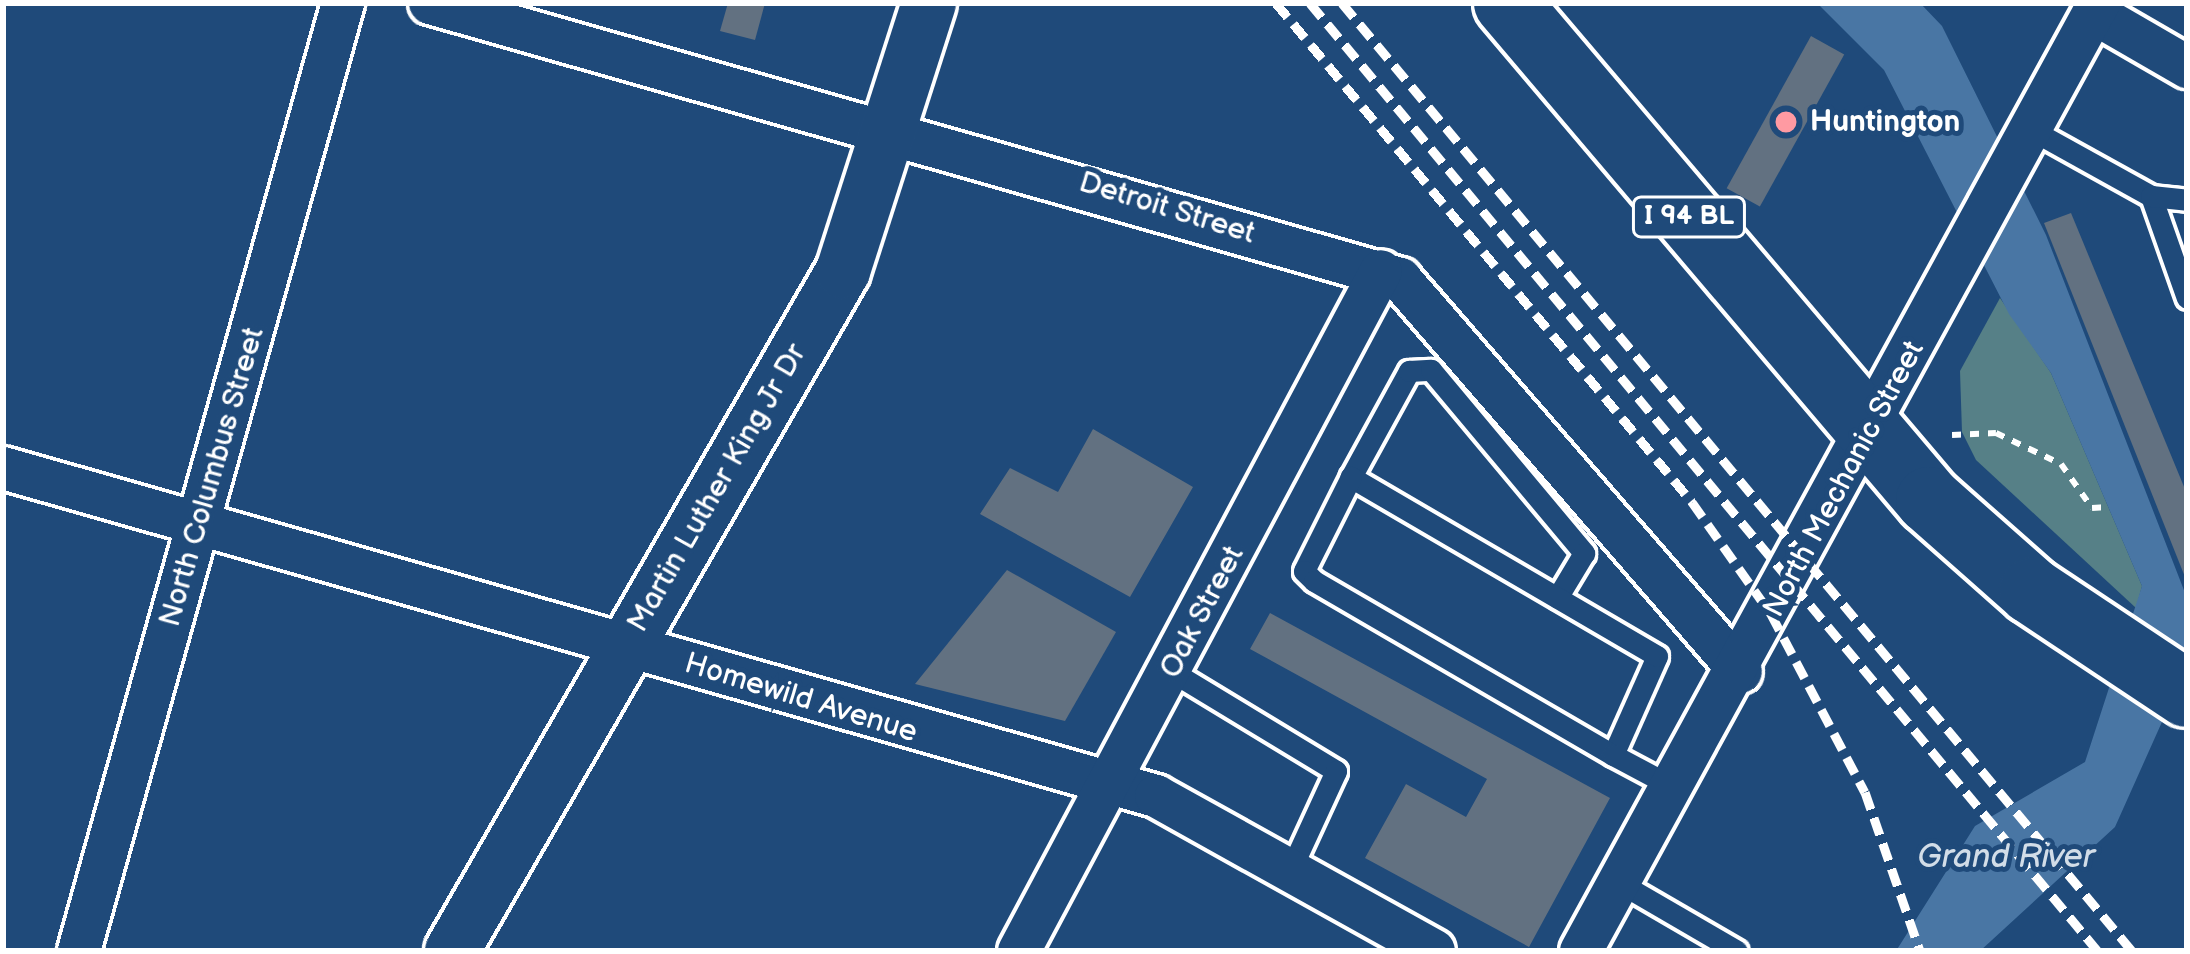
<!DOCTYPE html>
<style>
body{margin:0}
#map{position:relative;width:2190px;height:954px;overflow:hidden;background:#1f4a7a;font-family:"Balsamiq Sans",sans-serif}
div>[style]{position:absolute}
.green>*{inset:0;background:#568087}
.water>*{inset:0;background:#4976a4}
.building>*{inset:0;background:#627181;transform-origin:0 0}
.path>*{height:6px;margin-top:-3px;transform-origin:0;background:repeating-linear-gradient(90deg,#fff 0 9px,transparent 0 18px)}
.roads{filter:drop-shadow(3px 0 #fff) drop-shadow(-3px 0 #fff) drop-shadow(0 3px #fff) drop-shadow(0 -3px #fff)}
.service>*{height:21px;margin:-10.5px;padding:0 10.5px;transform-origin:10.5px;border-radius:10.5px;background:#1f4a7a}
.minor>*{height:42px;margin:-21px;padding:0 21px;transform-origin:21px;border-radius:21px;background:#1f4a7a}
.tertiary>*{height:54px;margin:-27px;padding:0 27px;transform-origin:27px;border-radius:27px;background:#1f4a7a}
.primary>*{height:66px;margin:-33px;padding:0 33px;transform-origin:33px;border-radius:33px;background:#1f4a7a}
.rail>*{height:9px;margin-top:-4.5px;transform-origin:0;background:repeating-linear-gradient(90deg,#fff 0 18px,transparent 0 27px)}
.dots>*{width:33px;height:33px;translate:-50% -50%;box-sizing:border-box;border:6px solid #1f4a7a;border-radius:50%}
span{translate:-50% -50%;white-space:nowrap;text-align:center;line-height:1.15;-webkit-text-stroke:10px #1f4a7a;paint-order:stroke}
.shield-label span{padding:3px 9px;background:#1f4a7a;border:3px solid;border-radius:9px;-webkit-text-stroke-width:0}
.shield-label{font-size:27px;color:#fff;font-weight:700}
.poi-label{font-size:30px;color:#fff;font-weight:700}
.left{translate:0 -50%;text-align:left}
.street-label{font-size:30px;color:#fff}
.water-label{font-size:33px;color:#d2dde8;font-style:italic}
.frame{position:absolute;inset:0;border:6px solid #fff;pointer-events:none}
</style>
<div id="map">
<div class="green">
<div style="clip-path:polygon(2000px 298px,2051px 373px,2142px 586px,2136px 608px,1976px 460px,1962px 432px,1960px 371px)"></div>
</div>
<div class="water">
<div style="clip-path:polygon(1817px 3px,1920px 3px,1942px 26px,2046px 235px,2187px 598px,2187px 666px,2115px 827px,1980px 951px,1896px 951px,1975px 826px,2085px 762px,2142px 586px,2051px 373px,2009px 314px,1884px 70px)"></div>
</div>
<div class="building">
<div style="clip-path:polygon(728px 3px,765px 3px,755px 40px,720px 31px)"></div>
<div style="left:1811px;top:36px;width:38px;height:174px;rotate:29deg"></div>
<div style="clip-path:polygon(2071px 213px,2187px 494px,2187px 582px,2044px 223px)"></div>
<div style="clip-path:polygon(1093px 429px,1193px 487px,1130px 597px,980px 514px,1010px 468px,1058px 492px)"></div>
<div style="clip-path:polygon(1007px 570px,1116px 632px,1065px 721px,915px 684px)"></div>
<div style="clip-path:polygon(1270px 613px,1610px 798px,1529px 947px,1365px 858px,1406px 784px,1466px 817px,1487px 779px,1250px 649px)"></div>
</div>
<div class="path">
<div style="left:1952px;top:435px;width:44px;rotate:-2.6deg"></div>
<div style="left:1996px;top:433px;width:72px;rotate:25.5deg"></div>
<div style="left:2061px;top:464px;width:54px;rotate:54.8deg"></div>
<div style="left:2092px;top:508px;width:16px;rotate:-4deg"></div>
</div>
<div class="roads">
<div class="service">
<div style="left:2030px;top:129px;width:138px;rotate:29deg"></div>
<div style="left:2151px;top:196px;width:108px;rotate:70.6deg"></div>
<div style="left:2151px;top:196px;width:36px;rotate:6deg"></div>
<div style="left:1351px;top:477px;width:121px;rotate:-61.3deg"></div>
<div style="left:1409px;top:371px;width:22px;rotate:-3deg"></div>
<div style="left:1431px;top:370px;width:239px;rotate:50.1deg"></div>
<div style="left:1584px;top:553px;width:52px;rotate:121deg"></div>
<div style="left:1171px;top:671px;width:193px;rotate:31.2deg"></div>
<div style="left:1336px;top:771px;width:110px;rotate:114.7deg"></div>
<div style="left:1613px;top:755px;width:108px;rotate:-66deg"></div>
<div style="left:1657px;top:656px;width:355px;rotate:-149.7deg"></div>
<div style="left:1351px;top:477px;width:105px;rotate:116.6deg"></div>
<div style="left:1304px;top:571px;width:14px;rotate:45deg"></div>
<div style="left:1314px;top:581px;width:346px;rotate:30.2deg"></div>
<div style="left:1613px;top:755px;width:72px;rotate:28deg"></div>
<div style="left:1620px;top:883px;width:135px;rotate:30.2deg"></div>
</div>
<div class="minor">
<div style="left:430px;top:3px;width:1009px;rotate:15.88deg"></div>
<div style="left:1400px;top:279px;width:520px;rotate:49.05deg"></div>
<div style="left:2094px;top:13px;width:108px;rotate:30.1deg"></div>
<div style="left:3px;top:468px;width:1199px;rotate:15.88deg"></div>
<div style="left:1156px;top:796px;width:318px;rotate:29.1deg"></div>
<div style="left:79px;top:951px;width:984px;rotate:-74.44deg"></div>
<div style="left:1019px;top:951px;width:770px;rotate:-61.97deg"></div>
<div style="left:1581px;top:951px;width:1080px;rotate:-61.35deg"></div>
</div>
<div class="tertiary">
<div style="left:452px;top:951px;width:784px;rotate:-60.1deg"></div>
<div style="left:843px;top:271px;width:281px;rotate:-72.2deg"></div>
</div>
<div class="primary">
<div style="left:1507px;top:3px;width:652px;rotate:49.67deg"></div>
<div style="left:1929px;top:500px;width:137px;rotate:41.5deg"></div>
<div style="left:2032px;top:591px;width:186px;rotate:33.6deg"></div>
</div>
</div>
<div class="rail">
<div style="left:1276px;top:3px;width:650px;rotate:50.18deg"></div>
<div style="left:1692px;top:502px;width:137px;rotate:54.8deg"></div>
<div style="left:1771px;top:614px;width:201px;rotate:62.2deg"></div>
<div style="left:1865px;top:792px;width:168px;rotate:70.9deg"></div>
<div style="left:1310px;top:3px;width:1233px;rotate:50.27deg"></div>
<div style="left:1342px;top:3px;width:1234px;rotate:50.19deg"></div>
</div>
<div class="dots">
<div style="left:1786px;top:122px;background:#ff9aa2"></div>
</div>
<div class="shield-label">
<span style="left:1689px;top:217px">I 94 BL</span>
</div>
<div class="poi-label">
<span class="left" style="left:1810px;top:122px">Huntington</span>
</div>
<div class="street-label">
<span style="left:1167px;top:208px;rotate:17deg">Detroit Street</span>
<span style="left:212px;top:477px;rotate:-74deg">North Columbus Street</span>
<span style="left:1844px;top:479px;rotate:-62deg">North Mechanic Street</span>
<span style="left:717px;top:488px;rotate:-60deg">Martin Luther King Jr Dr</span>
<span style="left:1202px;top:612px;rotate:-62deg">Oak Street</span>
<span style="left:801px;top:698px;rotate:17deg">Homewild Avenue</span>
</div>
<div class="water-label">
<span style="left:2006px;top:858px">Grand River</span>
</div>
<div class="frame"></div>
</div>
